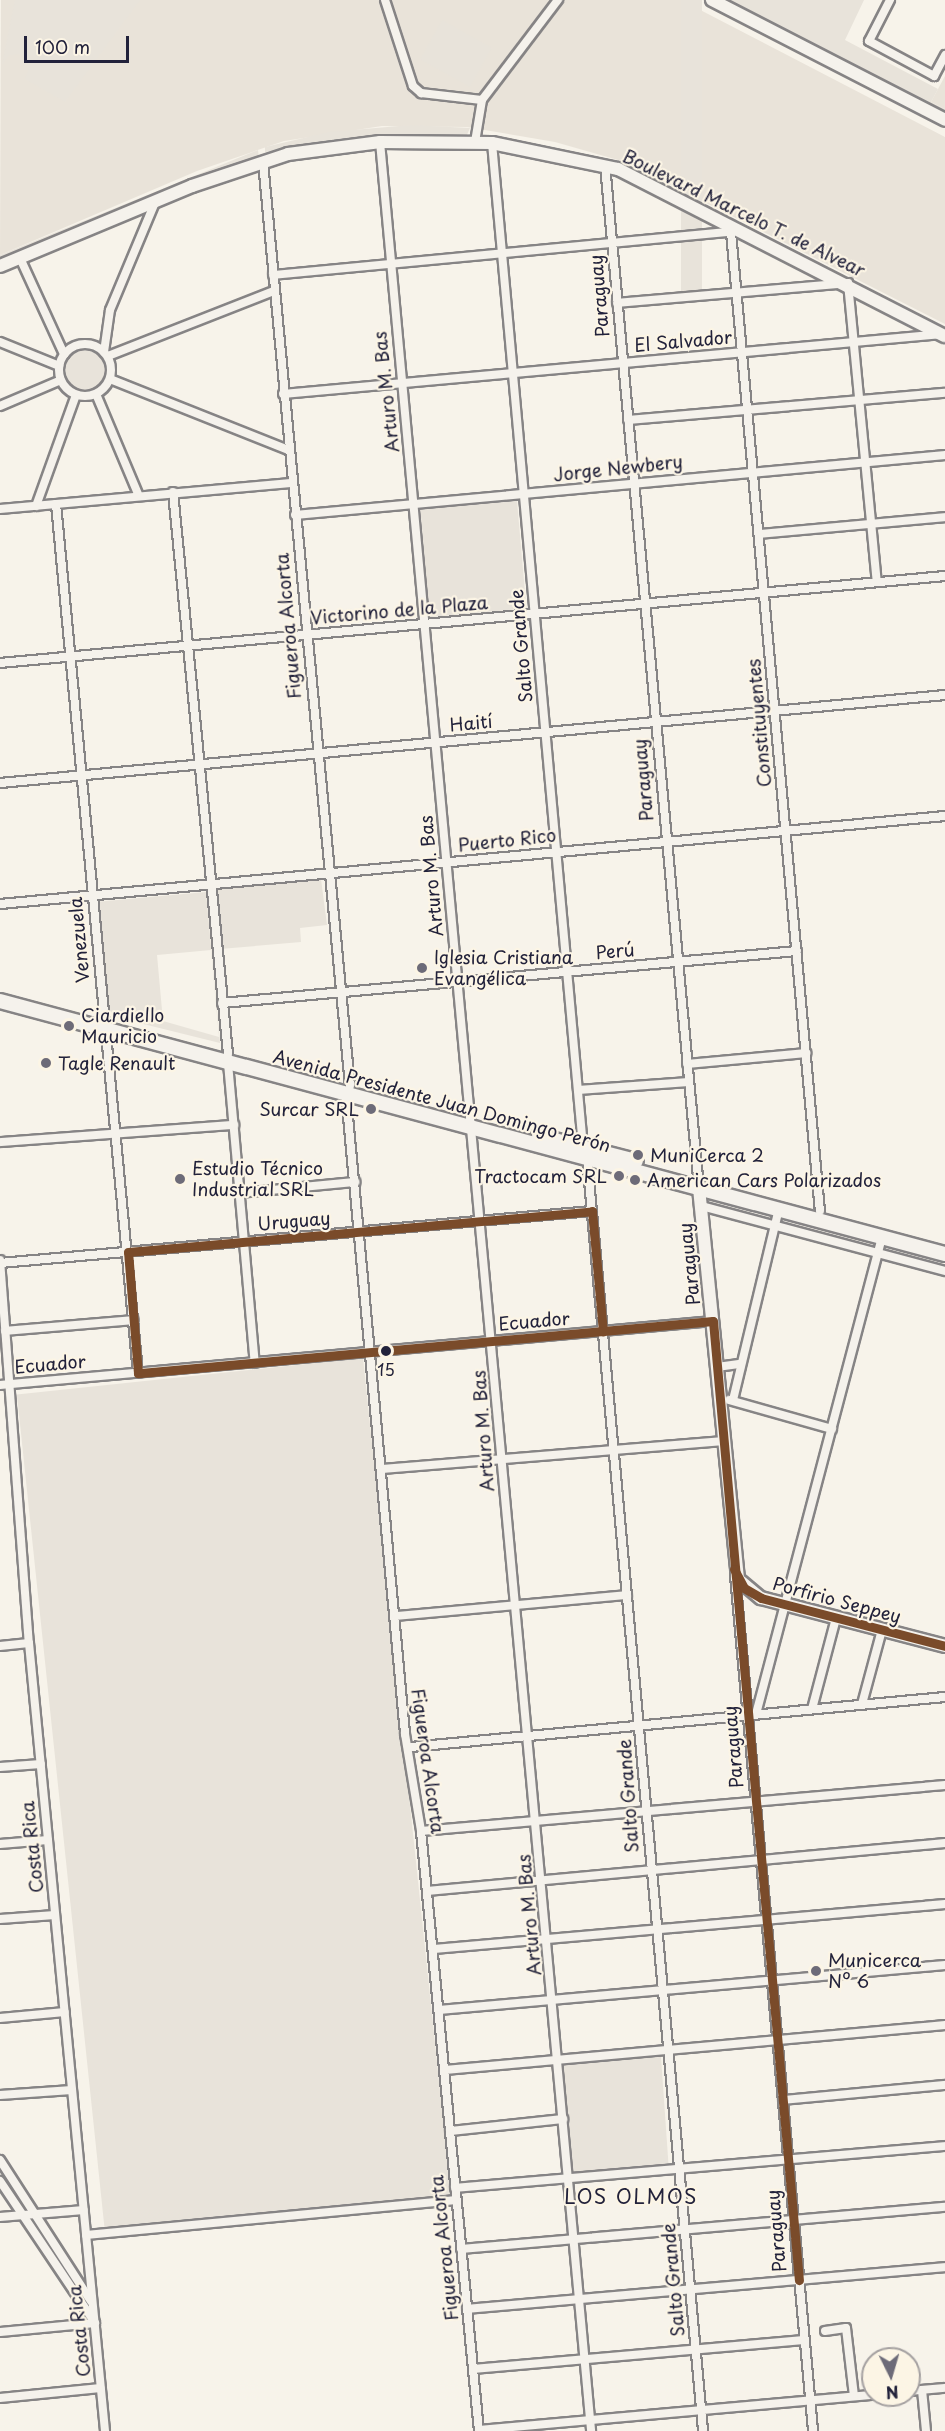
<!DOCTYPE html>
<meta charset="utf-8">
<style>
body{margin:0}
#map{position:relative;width:945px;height:2431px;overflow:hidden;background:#f7f3ea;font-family:"Playpen Sans",sans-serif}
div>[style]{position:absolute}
.built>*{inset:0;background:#e9e3d9}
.green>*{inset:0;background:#e8e3da;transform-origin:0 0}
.round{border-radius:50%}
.roads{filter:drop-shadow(2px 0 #868485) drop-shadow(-2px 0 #868485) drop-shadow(0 2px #868485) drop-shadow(0 -2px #868485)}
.street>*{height:8px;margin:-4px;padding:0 4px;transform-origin:4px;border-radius:4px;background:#f5f2ec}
.street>.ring{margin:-4px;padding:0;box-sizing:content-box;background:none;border:8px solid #f5f2ec;border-radius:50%}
.secondary>*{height:12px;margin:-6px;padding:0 6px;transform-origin:6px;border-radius:6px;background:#f5f2ec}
.primary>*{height:14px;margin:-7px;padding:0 7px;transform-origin:7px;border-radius:7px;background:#f5f2ec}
.bus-1>*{height:9px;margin:-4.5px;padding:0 4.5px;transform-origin:4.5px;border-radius:4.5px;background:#7a4b2a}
.dots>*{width:16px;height:16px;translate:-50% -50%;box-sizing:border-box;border:3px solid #fcf5e5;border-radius:50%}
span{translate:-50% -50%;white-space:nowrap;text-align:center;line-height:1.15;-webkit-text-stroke:4.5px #fcf5e5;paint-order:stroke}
.bus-label{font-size:16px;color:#22223b}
.street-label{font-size:18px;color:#22223b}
.poi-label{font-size:18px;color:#22223b}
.left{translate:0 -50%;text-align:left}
.right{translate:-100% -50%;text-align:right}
.neighbourhood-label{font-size:20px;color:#22223b;letter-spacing:1.5px}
.north{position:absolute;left:861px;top:2347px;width:60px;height:60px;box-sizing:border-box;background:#fcf5e5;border:2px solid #a5a1a1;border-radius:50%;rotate:175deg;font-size:16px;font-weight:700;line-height:24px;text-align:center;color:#22223b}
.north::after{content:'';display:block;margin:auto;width:21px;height:27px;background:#6d6b78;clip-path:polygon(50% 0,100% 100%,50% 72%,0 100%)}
.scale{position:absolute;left:24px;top:36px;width:105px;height:27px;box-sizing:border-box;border:3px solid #22223b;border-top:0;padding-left:8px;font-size:18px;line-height:21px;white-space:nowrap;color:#22223b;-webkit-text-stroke:4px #fcf5e5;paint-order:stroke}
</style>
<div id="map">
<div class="built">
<div style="clip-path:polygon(1px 0,681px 0,945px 137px,945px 324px,625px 162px,555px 142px,467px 127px,382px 126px,284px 141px,197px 171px,0 255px)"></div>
<div style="clip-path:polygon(945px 76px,945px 109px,931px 102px)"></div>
</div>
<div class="green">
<div style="clip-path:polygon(15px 0,140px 0,65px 102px,25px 79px,31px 63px,19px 54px,9px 55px,2px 65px)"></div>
<div style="left:681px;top:0;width:21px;height:297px"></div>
<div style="clip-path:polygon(725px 0,864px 0,845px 40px,938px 89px,931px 102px,945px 109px,945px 115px)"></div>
<div style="left:442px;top:20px;width:57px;height:45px;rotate:29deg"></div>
<div style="clip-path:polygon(411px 125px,470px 128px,466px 137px,350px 139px,265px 152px,265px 147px,329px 132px)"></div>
<div style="clip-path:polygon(258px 150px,259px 158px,0 262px,0 255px)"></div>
<div class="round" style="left:63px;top:347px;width:46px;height:46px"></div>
<div style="left:517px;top:501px;width:108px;height:97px;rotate:85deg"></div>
<div style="clip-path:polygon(321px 879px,327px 925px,300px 928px,301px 942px,220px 949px,216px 888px)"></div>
<div style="clip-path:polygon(evenodd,206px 892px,220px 1043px,107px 1015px,95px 902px,206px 892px,211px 950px,219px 1037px,163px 1021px,157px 955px,211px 950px)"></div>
<div style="left:363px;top:1358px;width:847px;height:348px;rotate:84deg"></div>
<div style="left:661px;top:2057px;width:109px;height:98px;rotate:86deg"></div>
</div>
<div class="roads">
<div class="street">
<div style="left:385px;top:0;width:90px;rotate:72deg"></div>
<div style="left:413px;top:86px;width:11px;rotate:41deg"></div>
<div style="left:421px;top:93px;width:61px;rotate:6.5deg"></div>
<div style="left:890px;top:0;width:46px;rotate:117.1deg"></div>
<div style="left:869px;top:41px;width:74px;rotate:28.3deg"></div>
<div style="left:934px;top:76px;width:24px;rotate:-62deg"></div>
<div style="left:380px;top:142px;width:2299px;rotate:84.73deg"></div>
<div style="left:475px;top:142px;width:43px;rotate:-80.5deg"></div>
<div style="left:482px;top:100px;width:126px;rotate:-52.8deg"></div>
<div style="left:492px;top:143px;width:1008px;rotate:84.82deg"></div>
<div style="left:263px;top:162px;width:928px;rotate:84.62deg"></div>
<div style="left:605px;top:165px;width:1027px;rotate:84.75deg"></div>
<div style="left:731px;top:232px;width:983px;rotate:84.81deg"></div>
<div style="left:20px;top:258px;width:106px;rotate:65.4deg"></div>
<div style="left:273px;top:275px;width:460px;rotate:-5.4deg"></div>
<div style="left:617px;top:303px;width:232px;rotate:-4.9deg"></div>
<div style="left:848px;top:283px;width:300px;rotate:84.5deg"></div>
<div style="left:0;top:342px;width:64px;rotate:22.1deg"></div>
<div class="ring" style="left:59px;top:344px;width:44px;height:44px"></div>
<div style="left:104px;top:352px;width:42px;rotate:-81.9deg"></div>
<div style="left:110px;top:310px;width:119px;rotate:-67.3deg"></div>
<div style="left:108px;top:356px;width:178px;rotate:-21.4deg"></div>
<div style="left:110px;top:379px;width:192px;rotate:21.7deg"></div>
<div style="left:96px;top:394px;width:108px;rotate:67.2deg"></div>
<div style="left:283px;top:394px;width:662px;rotate:-5.2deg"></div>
<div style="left:0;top:406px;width:66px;rotate:-23.1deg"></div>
<div style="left:628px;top:420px;width:318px;rotate:-4.9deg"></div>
<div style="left:173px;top:492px;width:565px;rotate:84.41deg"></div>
<div style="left:56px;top:504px;width:873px;rotate:84.61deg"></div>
<div style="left:36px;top:506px;width:118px;rotate:-70.2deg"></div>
<div style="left:0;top:509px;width:292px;rotate:-5.1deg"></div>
<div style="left:295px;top:515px;width:653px;rotate:-5.27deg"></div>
<div style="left:759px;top:534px;width:187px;rotate:-5.2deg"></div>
<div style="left:0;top:663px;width:949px;rotate:-5.26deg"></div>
<div style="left:0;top:783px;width:949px;rotate:-5.32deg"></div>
<div style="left:0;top:904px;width:949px;rotate:-5.32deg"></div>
<div style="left:222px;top:1003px;width:577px;rotate:-5.17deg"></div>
<div style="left:228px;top:1063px;width:301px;rotate:84.9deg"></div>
<div style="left:687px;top:1064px;width:120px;rotate:-5.3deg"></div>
<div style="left:578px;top:1090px;width:111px;rotate:-4.1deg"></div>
<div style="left:346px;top:1095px;width:642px;rotate:84.72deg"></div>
<div style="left:405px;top:1734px;width:98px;rotate:80.6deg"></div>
<div style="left:421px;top:1831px;width:603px;rotate:84.48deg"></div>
<div style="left:0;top:1142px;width:235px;rotate:-4.2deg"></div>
<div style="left:587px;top:1158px;width:1278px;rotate:84.79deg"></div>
<div style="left:240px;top:1193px;width:116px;rotate:-5.5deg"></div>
<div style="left:701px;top:1206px;width:253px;rotate:14.9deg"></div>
<div style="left:0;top:1260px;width:384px;rotate:85.7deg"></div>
<div style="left:29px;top:1643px;width:792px;rotate:84.49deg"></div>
<div style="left:0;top:1263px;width:594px;rotate:-5.02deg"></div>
<div style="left:5px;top:1331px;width:129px;rotate:-4.9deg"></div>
<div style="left:717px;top:1367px;width:22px;rotate:-8deg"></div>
<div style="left:0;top:1385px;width:716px;rotate:-5.13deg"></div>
<div style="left:729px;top:1400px;width:107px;rotate:15.7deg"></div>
<div style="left:733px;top:1400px;width:196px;rotate:-76.5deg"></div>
<div style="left:383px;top:1469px;width:341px;rotate:-4.7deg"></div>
<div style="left:735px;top:1575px;width:860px;rotate:84.79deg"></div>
<div style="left:396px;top:1616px;width:232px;rotate:-5.2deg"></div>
<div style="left:0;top:1646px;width:29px;rotate:-6deg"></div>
<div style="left:862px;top:1704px;width:77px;rotate:-74.9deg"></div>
<div style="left:812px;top:1709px;width:94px;rotate:-75.2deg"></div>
<div style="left:756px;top:1714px;width:493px;rotate:-75.2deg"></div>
<div style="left:411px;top:1747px;width:536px;rotate:-5.35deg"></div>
<div style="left:0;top:1767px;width:41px;rotate:-4.2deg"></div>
<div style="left:421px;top:1831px;width:526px;rotate:-5.02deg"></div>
<div style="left:0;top:1844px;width:48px;rotate:-4.8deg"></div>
<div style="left:427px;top:1891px;width:520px;rotate:-5.29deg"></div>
<div style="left:0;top:1919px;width:55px;rotate:-4.2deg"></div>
<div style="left:434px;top:1949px;width:513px;rotate:-5.03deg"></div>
<div style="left:439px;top:2010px;width:508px;rotate:-5.08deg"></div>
<div style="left:0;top:2018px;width:65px;rotate:-5.3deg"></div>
<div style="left:445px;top:2070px;width:502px;rotate:-5.14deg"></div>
<div style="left:0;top:2095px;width:72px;rotate:-4deg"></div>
<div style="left:783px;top:2100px;width:163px;rotate:-5.3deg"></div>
<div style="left:450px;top:2131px;width:114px;rotate:-6.1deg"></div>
<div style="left:0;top:2160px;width:168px;rotate:57.2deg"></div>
<div style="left:0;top:2181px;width:171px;rotate:56.2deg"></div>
<div style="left:95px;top:2323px;width:95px;rotate:174.6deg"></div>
<div style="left:455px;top:2188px;width:492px;rotate:-4.9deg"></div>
<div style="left:0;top:2217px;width:84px;rotate:-4.8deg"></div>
<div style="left:86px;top:2235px;width:372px;rotate:-5.4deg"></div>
<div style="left:461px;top:2249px;width:486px;rotate:-5deg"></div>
<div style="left:467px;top:2309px;width:480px;rotate:-5deg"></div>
<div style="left:825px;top:2331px;width:21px;rotate:-8deg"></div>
<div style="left:846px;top:2328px;width:68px;rotate:83.3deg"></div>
<div style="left:473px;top:2369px;width:332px;rotate:-5deg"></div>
<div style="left:922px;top:2390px;width:41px;rotate:84.4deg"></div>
<div style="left:909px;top:2391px;width:36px;rotate:-5deg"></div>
<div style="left:0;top:2398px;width:101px;rotate:-5.7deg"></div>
<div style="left:479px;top:2430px;width:396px;rotate:-5.1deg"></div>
</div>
<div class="secondary">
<div style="left:712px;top:0;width:262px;rotate:27.2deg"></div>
<div style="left:0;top:266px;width:208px;rotate:-22.6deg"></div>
<div style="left:192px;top:186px;width:101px;rotate:-18.4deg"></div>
<div style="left:288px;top:154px;width:93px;rotate:-7.4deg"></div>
<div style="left:380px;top:142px;width:112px;rotate:0.5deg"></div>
<div style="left:492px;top:143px;width:129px;rotate:11.7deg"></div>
<div style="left:618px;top:169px;width:367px;rotate:27.1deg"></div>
<div style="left:699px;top:1188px;width:393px;rotate:84.3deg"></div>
<div style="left:738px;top:1579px;width:30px;rotate:40deg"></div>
<div style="left:761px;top:1598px;width:190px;rotate:14.6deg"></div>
</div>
<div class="primary">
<div style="left:0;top:1001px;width:978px;rotate:14.99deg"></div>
<div style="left:539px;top:1136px;width:100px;rotate:14.5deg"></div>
</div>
</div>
<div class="bus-1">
<div style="left:592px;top:1211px;width:121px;rotate:84.8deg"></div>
<div style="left:603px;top:1331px;width:467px;rotate:174.8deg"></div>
<div style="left:138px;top:1373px;width:121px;rotate:-94.7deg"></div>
<div style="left:128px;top:1252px;width:466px;rotate:-5deg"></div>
<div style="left:713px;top:1321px;width:963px;rotate:84.88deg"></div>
<div style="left:603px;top:1331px;width:110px;rotate:-5.2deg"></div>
<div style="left:734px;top:1569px;width:21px;rotate:62deg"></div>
<div style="left:744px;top:1588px;width:20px;rotate:30deg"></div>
<div style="left:761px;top:1598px;width:190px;rotate:14.6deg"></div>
</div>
<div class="dots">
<div style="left:422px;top:968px;background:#6d6b78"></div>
<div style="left:69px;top:1026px;background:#6d6b78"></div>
<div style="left:46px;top:1063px;background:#6d6b78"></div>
<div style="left:371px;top:1109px;background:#6d6b78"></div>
<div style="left:638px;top:1155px;background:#6d6b78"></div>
<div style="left:619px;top:1176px;background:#6d6b78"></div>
<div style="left:180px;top:1179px;background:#6d6b78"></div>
<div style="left:635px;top:1180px;background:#6d6b78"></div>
<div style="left:386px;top:1351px;background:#22223b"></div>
<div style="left:816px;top:1971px;background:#6d6b78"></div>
</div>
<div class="bus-label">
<span style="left:386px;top:1369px">15</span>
</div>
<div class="street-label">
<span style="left:744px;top:213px;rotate:26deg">Boulevard Marcelo T. de Alvear</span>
<span style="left:599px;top:296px;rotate:-95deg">Paraguay</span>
<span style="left:683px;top:341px;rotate:-5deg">El Salvador</span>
<span style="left:386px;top:392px;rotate:-96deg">Arturo M. Bas</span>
<span style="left:618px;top:468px;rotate:-6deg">Jorge Newbery</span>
<span style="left:399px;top:610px;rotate:-5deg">Victorino de la Plaza</span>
<span style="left:288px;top:626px;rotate:-95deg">Figueroa Alcorta</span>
<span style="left:521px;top:646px;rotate:-95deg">Salto Grande</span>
<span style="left:471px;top:723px;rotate:-6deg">Haití</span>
<span style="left:759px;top:723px;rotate:-95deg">Constituyentes</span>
<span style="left:643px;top:780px;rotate:-95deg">Paraguay</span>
<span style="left:507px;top:840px;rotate:-6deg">Puerto Rico</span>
<span style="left:431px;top:876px;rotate:-95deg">Arturo M. Bas</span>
<span style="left:79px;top:940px;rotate:-95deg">Venezuela</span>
<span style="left:615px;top:951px;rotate:-5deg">Perú</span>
<span style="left:442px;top:1101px;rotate:15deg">Avenida Presidente Juan Domingo Perón</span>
<span style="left:294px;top:1221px;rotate:-5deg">Uruguay</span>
<span style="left:689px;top:1264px;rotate:-96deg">Paraguay</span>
<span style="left:534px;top:1321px;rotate:-5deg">Ecuador</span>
<span style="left:50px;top:1364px;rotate:-5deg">Ecuador</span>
<span style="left:483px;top:1431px;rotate:-94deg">Arturo M. Bas</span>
<span style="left:837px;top:1600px;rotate:15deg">Porfirio Seppey</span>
<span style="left:733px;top:1747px;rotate:-95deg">Paraguay</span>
<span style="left:428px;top:1761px;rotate:82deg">Figueroa Alcorta</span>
<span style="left:628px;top:1796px;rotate:-94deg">Salto Grande</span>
<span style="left:32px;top:1847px;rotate:-96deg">Costa Rica</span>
<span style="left:529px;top:1915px;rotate:-95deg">Arturo M. Bas</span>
<span style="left:776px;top:2231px;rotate:-95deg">Paraguay</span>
<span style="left:444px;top:2248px;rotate:-96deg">Figueroa Alcorta</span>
<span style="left:673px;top:2280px;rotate:-95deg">Salto Grande</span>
<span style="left:79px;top:2331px;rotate:-96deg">Costa Rica</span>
</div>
<div class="poi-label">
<span class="left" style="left:434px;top:968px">Iglesia Cristiana<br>Evangélica</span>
<span class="left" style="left:81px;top:1026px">Ciardiello<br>Mauricio</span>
<span class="left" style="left:58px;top:1063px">Tagle Renault</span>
<span class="right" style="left:359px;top:1109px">Surcar SRL</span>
<span class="left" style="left:650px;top:1155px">MuniCerca 2</span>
<span class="left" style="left:192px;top:1179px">Estudio Técnico<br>Industrial SRL</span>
<span class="right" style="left:607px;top:1176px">Tractocam SRL</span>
<span class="left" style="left:647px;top:1180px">American Cars Polarizados</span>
<span class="left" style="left:828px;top:1971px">Municerca<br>Nº 6</span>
</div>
<div class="neighbourhood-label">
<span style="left:631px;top:2196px">LOS OLMOS</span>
</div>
<div class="north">N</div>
<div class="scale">100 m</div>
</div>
